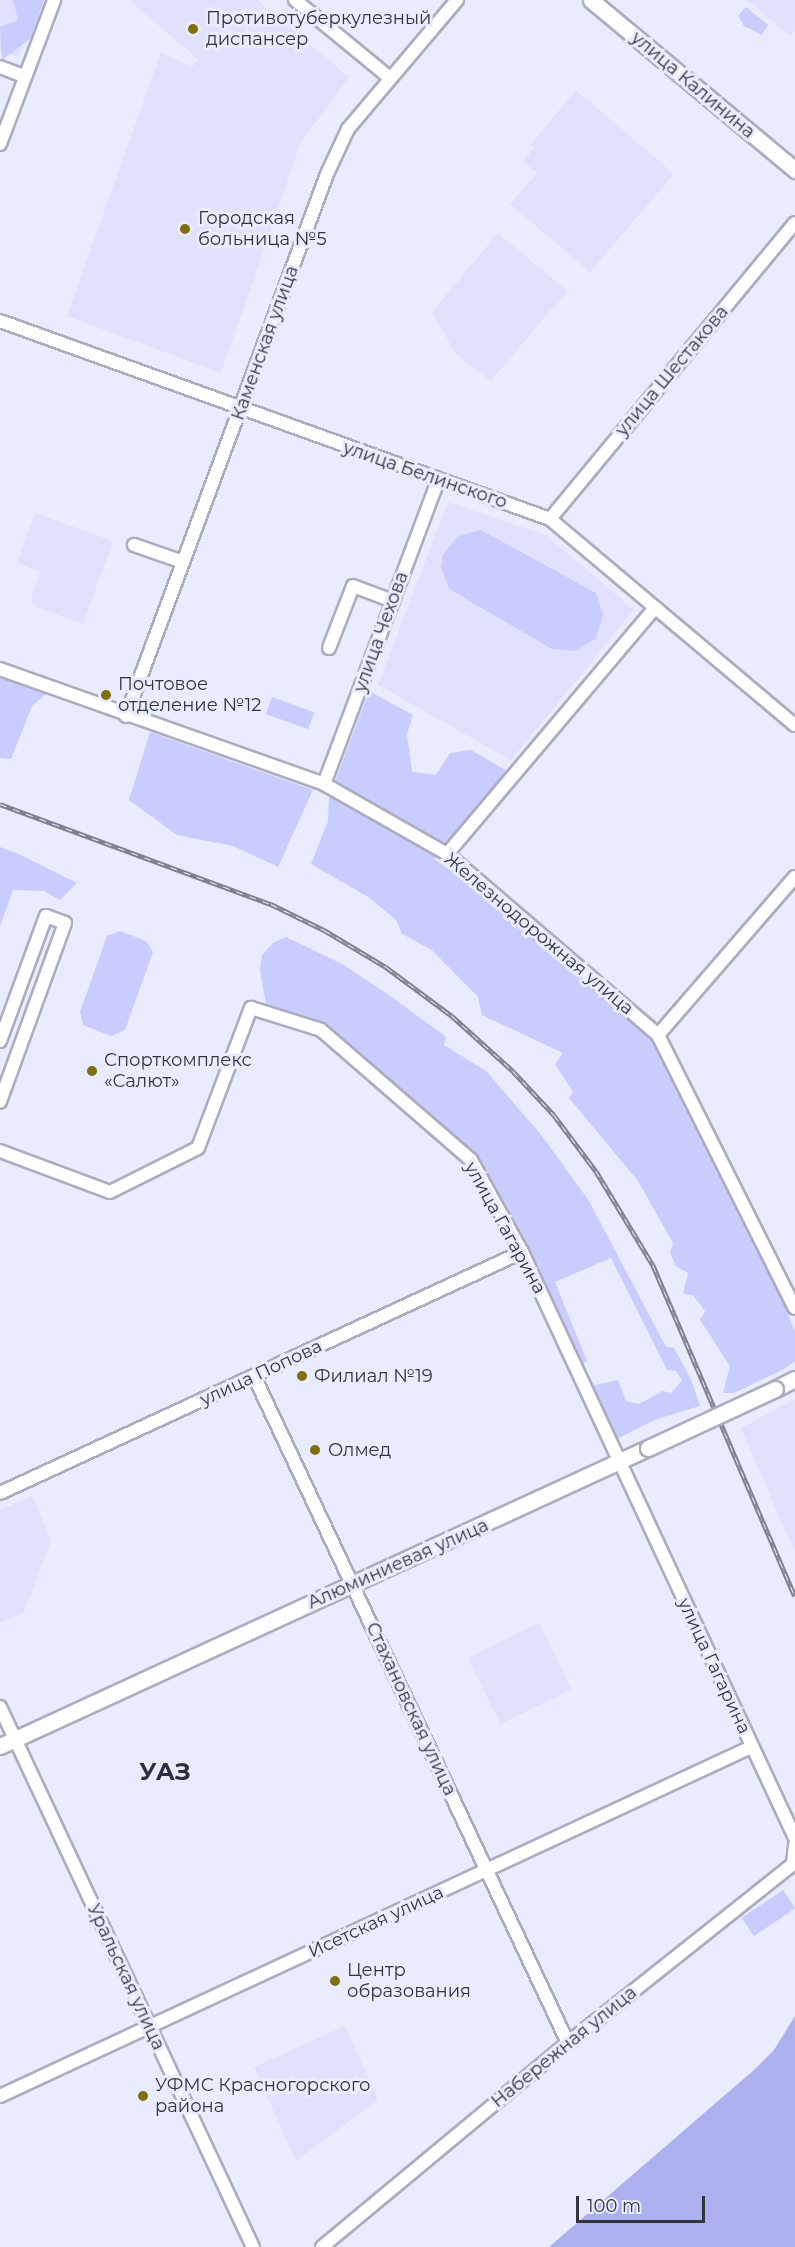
<!DOCTYPE html>
<meta charset="utf-8">
<style>
body{margin:0}
#map{position:relative;width:795px;height:2247px;overflow:hidden;background:#e9ebfe;font-family:Montserrat,sans-serif}
div>[style]{position:absolute}
.built>*{inset:0;background:#e0e2fd;transform-origin:0 0}
.green>*{inset:0;background:#c9ccfe;transform-origin:0 0}
.water>*{inset:0;background:#acb0ef}
.roads{filter:drop-shadow(2px 0 #abadbf) drop-shadow(-2px 0 #abadbf) drop-shadow(0 2px #abadbf) drop-shadow(0 -2px #abadbf)}
.minor>*{height:12px;margin:-6px;padding:0 6px;transform-origin:6px;border-radius:6px;background:#fff}
.major>*{height:15px;margin:-7.5px;padding:0 7.5px;transform-origin:7.5px;border-radius:7.5px;background:#fff}
.rail>*{height:4.5px;margin-top:-2.25px;transform-origin:0;background:repeating-linear-gradient(90deg,#e9ebfe 0 7px,#80818d 0 14px);box-sizing:border-box;border-block:2px solid #80818d}
.bridges{filter:drop-shadow(2px 0 #abadbf) drop-shadow(-2px 0 #abadbf) drop-shadow(0 2px #abadbf) drop-shadow(0 -2px #abadbf)}
.major-bridge>*{height:15px;margin:-7.5px;padding:0 7.5px;transform-origin:7.5px;border-radius:7.5px;background:#fff}
.dots>*{width:16px;height:16px;translate:-50% -50%;box-sizing:border-box;border:3px solid #e9ebfe;border-radius:50%}
span{translate:-50% -50%;white-space:nowrap;text-align:center;line-height:1.15;-webkit-text-stroke:6px #e9ebfe;paint-order:stroke}
.poi-label{font-size:18px;color:#34353c}
.left{translate:0 -50%;text-align:left}
.street-label{font-size:18px;color:#34353c}
.district-label{font-size:24px;color:#2d2e3d;font-weight:700}
.scale{position:absolute;left:576px;top:2196px;width:129px;height:27px;box-sizing:border-box;border:3px solid #34353c;border-top:0;padding-left:8px;font-size:18px;line-height:21px;white-space:nowrap;color:#34353c;-webkit-text-stroke:4px #e9ebfe;paint-order:stroke}
</style>
<div id="map">
<div class="built">
<div style="clip-path:polygon(0 0,40px 0,18px 57px,0 50px)"></div>
<div style="clip-path:polygon(129px 0,257px 0,349px 77px,301px 142px,221px 373px,67px 316px,161px 52px,192px 67px,198px 59px)"></div>
<div style="clip-path:polygon(747px 0,795px 0,795px 31px,790px 36px)"></div>
<div style="clip-path:polygon(576px 90px,674px 174px,590px 272px,510px 204px,537px 173px,523px 161px,534px 148px,530px 145px)"></div>
<div style="clip-path:polygon(498px 233px,567px 291px,491px 381px,456px 354px,432px 312px)"></div>
<div style="clip-path:polygon(448px 502px,546px 535px,634px 610px,511px 760px,378px 685px)"></div>
<div style="clip-path:polygon(35px 513px,113px 541px,83px 624px,34px 606px,31px 598px,40px 572px,17px 563px)"></div>
<div style="clip-path:polygon(795px 1399px,795px 1553px,741px 1428px)"></div>
<div style="clip-path:polygon(32px 1496px,51px 1541px,24px 1612px,0 1623px,0 1510px)"></div>
<div style="left:539px;top:1623px;width:74px;height:79px;rotate:64deg"></div>
<div style="clip-path:polygon(345px 2026px,378px 2100px,296px 2161px,254px 2067px)"></div>
</div>
<div class="green">
<div style="clip-path:polygon(13px 0,44px 0,31px 38px,2px 60px,0 27px,18px 20px)"></div>
<div style="clip-path:polygon(746px 7px,768px 25px,762px 35px,744px 26px,738px 16px)"></div>
<div style="clip-path:polygon(481px 530px,596px 593px,603px 615px,596px 638px,576px 651px,552px 649px,449px 589px,441px 567px,443px 555px,458px 536px)"></div>
<div style="clip-path:polygon(0 677px,46px 694px,32px 706px,11px 759px,0 758px)"></div>
<div style="clip-path:polygon(369px 691px,413px 715px,407px 734px,412px 772px,436px 775px,450px 753px,471px 750px,507px 771px,434px 859px,473px 885px,654px 1039px,768px 1267px,795px 1331px,795px 1361px,784px 1369px,734px 1393px,723px 1393px,730px 1366px,700px 1320px,705px 1311px,693px 1295px,683px 1294px,688px 1273px,676px 1266px,670px 1253px,673px 1243px,638px 1181px,569px 1098px,573px 1092px,555px 1064px,563px 1053px,482px 1015px,478px 997px,432px 950px,402px 934px,396px 920px,370px 898px,311px 864px,328px 821px,329px 797px)"></div>
<div style="left:272px;top:697px;width:45px;height:18px;rotate:20deg"></div>
<div style="clip-path:polygon(150px 732px,313px 790px,278px 867px,233px 846px,177px 835px,129px 800px)"></div>
<div style="clip-path:polygon(0 847px,21px 855px,77px 883px,60px 900px,44px 891px,13px 890px,0 926px)"></div>
<div style="clip-path:polygon(120px 931px,146px 941px,153px 952px,125px 1030px,111px 1036px,83px 1025px,80px 1012px,107px 936px)"></div>
<div style="clip-path:polygon(286px 937px,344px 965px,389px 995px,446px 1037px,444px 1045px,486px 1071px,542px 1136px,589px 1201px,666px 1347px,674px 1348px,691px 1379px,700px 1406px,654px 1420px,617px 1439px,610px 1432px,591px 1386px,618px 1380px,626px 1401px,639px 1404px,663px 1391px,671px 1393px,682px 1380px,676px 1371px,667px 1370px,611px 1258px,555px 1282px,587px 1361px,580px 1366px,505px 1206px,472px 1154px,343px 1038px,266px 1005px,260px 970px,262px 955px,273px 943px)"></div>
<div style="left:783px;top:1890px;width:22px;height:50px;rotate:56deg"></div>
</div>
<div class="water">
<div style="clip-path:polygon(795px 2016px,795px 2247px,549px 2247px,754px 2070px,774px 2050px)"></div>
</div>
<div class="roads">
<div class="minor">
<div style="left:295px;top:0;width:123px;rotate:39.4deg"></div>
<div style="left:0;top:67px;width:25px;rotate:21deg"></div>
<div style="left:0;top:144px;width:154px;rotate:-69.4deg"></div>
<div style="left:0;top:321px;width:585px;rotate:19.8deg"></div>
<div style="left:550px;top:519px;width:320px;rotate:40.1deg"></div>
<div style="left:550px;top:519px;width:384px;rotate:-50.4deg"></div>
<div style="left:134px;top:545px;width:52px;rotate:19.1deg"></div>
<div style="left:329px;top:648px;width:66px;rotate:-68.8deg"></div>
<div style="left:353px;top:586px;width:43px;rotate:20.6deg"></div>
<div style="left:0;top:669px;width:344px;rotate:19.5deg"></div>
<div style="left:324px;top:784px;width:142px;rotate:29.6deg"></div>
<div style="left:447px;top:854px;width:278px;rotate:40.6deg"></div>
<div style="left:658px;top:1035px;width:305px;rotate:63.4deg"></div>
<div style="left:126px;top:716px;width:578px;rotate:-69.65deg"></div>
<div style="left:327px;top:174px;width:50px;rotate:-65deg"></div>
<div style="left:348px;top:129px;width:169px;rotate:-49.8deg"></div>
<div style="left:324px;top:784px;width:325px;rotate:-69.4deg"></div>
<div style="left:447px;top:854px;width:322px;rotate:-49.8deg"></div>
<div style="left:658px;top:1035px;width:209px;rotate:-49.1deg"></div>
<div style="left:0;top:1041px;width:133px;rotate:-69.8deg"></div>
<div style="left:46px;top:916px;width:20px;rotate:20deg"></div>
<div style="left:65px;top:923px;width:190px;rotate:110deg"></div>
<div style="left:0;top:1151px;width:117px;rotate:20.4deg"></div>
<div style="left:110px;top:1192px;width:98px;rotate:-26.6deg"></div>
<div style="left:198px;top:1148px;width:150px;rotate:-69.3deg"></div>
<div style="left:251px;top:1008px;width:73px;rotate:17.4deg"></div>
<div style="left:321px;top:1030px;width:198px;rotate:40.9deg"></div>
<div style="left:471px;top:1160px;width:105px;rotate:61deg"></div>
<div style="left:522px;top:1252px;width:646px;rotate:65.02deg"></div>
<div style="left:254px;top:1376px;width:737px;rotate:64.79deg"></div>
<div style="left:0;top:1493px;width:575px;rotate:-24.78deg"></div>
<div style="left:0;top:1707px;width:596px;rotate:64.9deg"></div>
<div style="left:0;top:2096px;width:828px;rotate:-24.92deg"></div>
<div style="left:322px;top:2247px;width:320px;rotate:-39.7deg"></div>
<div style="left:568px;top:2043px;width:288px;rotate:-38.5deg"></div>
<div style="left:793px;top:1864px;width:20px;rotate:-84deg"></div>
</div>
<div class="major">
<div style="left:591px;top:0;width:266px;rotate:39.8deg"></div>
<div style="left:775px;top:1389px;width:22px;rotate:-27deg"></div>
<div style="left:0;top:1746px;width:713px;rotate:-24.7deg"></div>
</div>
</div>
<div class="rail">
<div style="left:0;top:804px;width:289px;rotate:20.3deg"></div>
<div style="left:271px;top:904px;width:59px;rotate:26.1deg"></div>
<div style="left:324px;top:930px;width:72px;rotate:30.8deg"></div>
<div style="left:386px;top:967px;width:82px;rotate:36.6deg"></div>
<div style="left:452px;top:1016px;width:82px;rotate:42deg"></div>
<div style="left:513px;top:1071px;width:60px;rotate:47deg"></div>
<div style="left:554px;top:1115px;width:70px;rotate:53.1deg"></div>
<div style="left:596px;top:1171px;width:110px;rotate:58.8deg"></div>
<div style="left:653px;top:1265px;width:360px;rotate:66.8deg"></div>
</div>
<div class="bridges">
<div class="major-bridge">
<div style="left:648px;top:1448px;width:140px;rotate:-24.9deg"></div>
</div>
</div>
<div class="dots">
<div style="left:193px;top:29px;background:#7f6f0e"></div>
<div style="left:185px;top:229px;background:#7f6f0e"></div>
<div style="left:106px;top:695px;background:#7f6f0e"></div>
<div style="left:92px;top:1071px;background:#7f6f0e"></div>
<div style="left:302px;top:1376px;background:#7f6f0e"></div>
<div style="left:315px;top:1450px;background:#7f6f0e"></div>
<div style="left:335px;top:1981px;background:#7f6f0e"></div>
<div style="left:143px;top:2096px;background:#7f6f0e"></div>
</div>
<div class="poi-label">
<span class="left" style="left:206px;top:29px">Противотуберкулезный<br>диспансер</span>
<span class="left" style="left:198px;top:229px">Городская<br>больница №5</span>
<span class="left" style="left:118px;top:695px">Почтовое<br>отделение №12</span>
<span class="left" style="left:104px;top:1071px">Спорткомплекс<br>«Салют»</span>
<span class="left" style="left:314px;top:1376px">Филиал №19</span>
<span class="left" style="left:328px;top:1450px">Олмед</span>
<span class="left" style="left:347px;top:1981px">Центр<br>образования</span>
<span class="left" style="left:155px;top:2096px">УФМС Красногорского<br>района</span>
</div>
<div class="street-label">
<span style="left:693px;top:85px;rotate:40deg">улица Калинина</span>
<span style="left:265px;top:343px;rotate:-70deg">Каменская улица</span>
<span style="left:672px;top:371px;rotate:-50deg">улица Шестакова</span>
<span style="left:425px;top:475px;rotate:19deg">улица Белинского</span>
<span style="left:381px;top:632px;rotate:-70deg">улица Чехова</span>
<span style="left:539px;top:934px;rotate:40deg">Железнодорожная улица</span>
<span style="left:505px;top:1228px;rotate:61deg">улица Гагарина</span>
<span style="left:261px;top:1373px;rotate:-25deg">улица Попова</span>
<span style="left:398px;top:1564px;rotate:-24deg">Алюминиевая улица</span>
<span style="left:714px;top:1666px;rotate:65deg">улица Гагарина</span>
<span style="left:411px;top:1709px;rotate:65deg">Стахановская улица</span>
<span style="left:376px;top:1922px;rotate:-25deg">Исетская улица</span>
<span style="left:126px;top:1977px;rotate:65deg">Уральская улица</span>
<span style="left:564px;top:2047px;rotate:-39deg">Набережная улица</span>
</div>
<div class="district-label">
<span style="left:165px;top:1772px">УАЗ</span>
</div>
<div class="scale">100 m</div>
</div>
